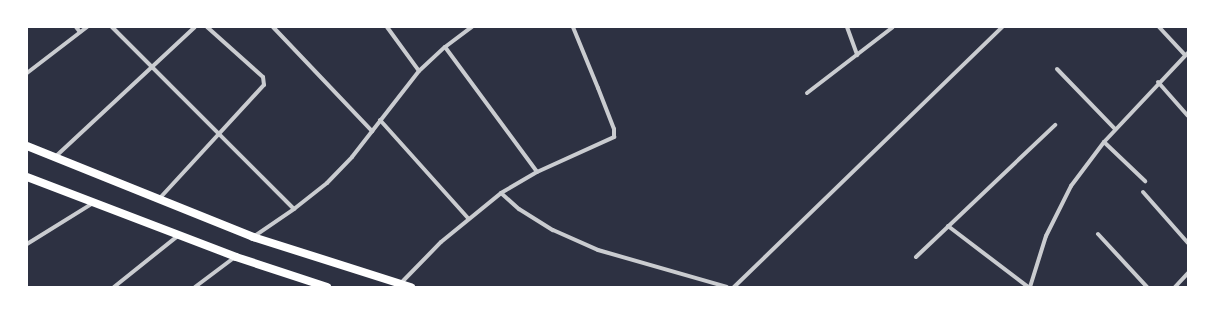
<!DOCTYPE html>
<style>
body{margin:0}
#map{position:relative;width:1215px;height:314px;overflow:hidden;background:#2d3142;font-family:Rubik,sans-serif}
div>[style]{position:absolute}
.minor>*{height:4px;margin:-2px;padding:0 2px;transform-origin:2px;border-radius:2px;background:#caccd0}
.secondary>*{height:8px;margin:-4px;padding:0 4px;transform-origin:4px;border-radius:4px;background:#fff}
span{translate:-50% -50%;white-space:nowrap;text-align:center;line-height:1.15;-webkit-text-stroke:3px #fff;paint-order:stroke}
.frame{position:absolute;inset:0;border:28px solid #fff;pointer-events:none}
</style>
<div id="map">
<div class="minor">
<div style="left:76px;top:27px;width:6px;rotate:51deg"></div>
<div style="left:112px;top:27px;width:257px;rotate:45deg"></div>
<div style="left:273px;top:27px;width:144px;rotate:46.4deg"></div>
<div style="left:387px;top:27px;width:54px;rotate:54deg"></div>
<div style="left:847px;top:27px;width:30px;rotate:70deg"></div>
<div style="left:1159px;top:27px;width:38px;rotate:47deg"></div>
<div style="left:445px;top:47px;width:155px;rotate:53.6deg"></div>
<div style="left:1057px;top:69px;width:83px;rotate:46deg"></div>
<div style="left:27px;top:73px;width:76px;rotate:-37.5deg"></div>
<div style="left:1158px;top:82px;width:45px;rotate:48.6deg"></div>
<div style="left:807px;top:93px;width:108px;rotate:-37.5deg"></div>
<div style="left:380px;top:120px;width:132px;rotate:48.1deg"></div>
<div style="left:1104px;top:142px;width:57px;rotate:43.6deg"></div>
<div style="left:54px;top:158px;width:192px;rotate:-42.9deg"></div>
<div style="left:1143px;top:192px;width:68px;rotate:48.6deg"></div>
<div style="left:501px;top:193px;width:24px;rotate:42deg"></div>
<div style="left:519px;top:209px;width:40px;rotate:32deg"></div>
<div style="left:553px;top:230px;width:49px;rotate:24deg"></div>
<div style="left:598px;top:250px;width:134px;rotate:16deg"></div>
<div style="left:159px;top:199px;width:155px;rotate:-47.4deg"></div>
<div style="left:264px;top:85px;width:8px;rotate:-97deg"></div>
<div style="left:263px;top:77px;width:75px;rotate:-138.2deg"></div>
<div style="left:948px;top:226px;width:101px;rotate:37.3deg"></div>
<div style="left:1098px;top:234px;width:72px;rotate:47.2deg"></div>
<div style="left:253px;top:237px;width:50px;rotate:-34.3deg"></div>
<div style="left:294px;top:209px;width:42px;rotate:-38.2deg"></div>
<div style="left:327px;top:183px;width:36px;rotate:-46deg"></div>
<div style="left:352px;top:157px;width:109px;rotate:-52.1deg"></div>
<div style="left:419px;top:71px;width:35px;rotate:-43deg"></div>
<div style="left:445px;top:47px;width:34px;rotate:-37deg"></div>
<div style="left:27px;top:244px;width:78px;rotate:-31.8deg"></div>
<div style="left:916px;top:257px;width:192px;rotate:-43.5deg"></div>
<div style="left:401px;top:283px;width:57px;rotate:-45.7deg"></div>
<div style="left:441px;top:242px;width:77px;rotate:-39.2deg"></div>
<div style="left:501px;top:193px;width:42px;rotate:-30.3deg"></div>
<div style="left:537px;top:172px;width:85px;rotate:-24.4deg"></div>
<div style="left:614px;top:137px;width:8px;rotate:-90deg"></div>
<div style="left:614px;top:129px;width:44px;rotate:-111.3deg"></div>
<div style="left:598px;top:88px;width:66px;rotate:-112.3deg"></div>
<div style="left:114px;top:287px;width:83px;rotate:-38.7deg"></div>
<div style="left:195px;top:287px;width:50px;rotate:-36.9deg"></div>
<div style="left:734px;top:287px;width:373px;rotate:-44.1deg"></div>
<div style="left:1030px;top:287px;width:53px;rotate:-72.6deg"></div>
<div style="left:1046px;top:236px;width:56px;rotate:-63.4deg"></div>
<div style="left:1071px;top:186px;width:55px;rotate:-53.1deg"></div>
<div style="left:1104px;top:142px;width:122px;rotate:-46.7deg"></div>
<div style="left:1175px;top:287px;width:19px;rotate:-47deg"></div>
</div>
<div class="secondary">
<div style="left:27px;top:146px;width:244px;rotate:21.9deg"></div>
<div style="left:253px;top:237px;width:166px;rotate:17.6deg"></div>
<div style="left:27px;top:177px;width:224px;rotate:20.9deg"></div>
<div style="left:236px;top:257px;width:96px;rotate:18.2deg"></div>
</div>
<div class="frame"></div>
</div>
